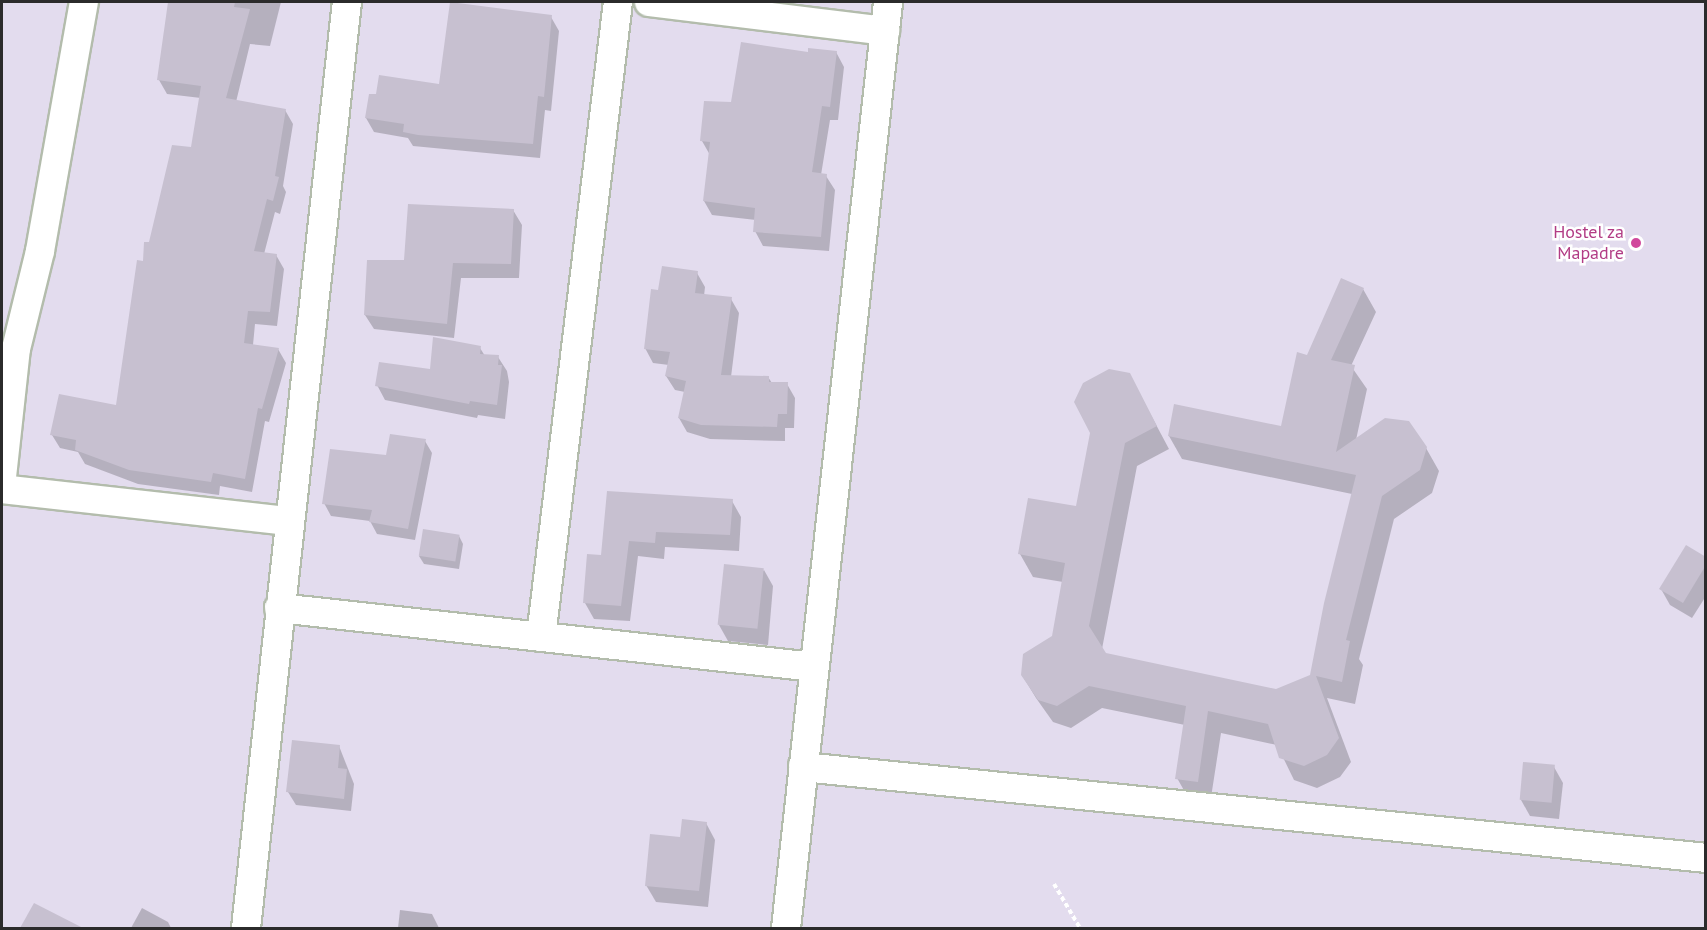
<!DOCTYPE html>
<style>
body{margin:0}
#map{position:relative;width:1707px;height:930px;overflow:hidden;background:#e3dcee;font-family:"PT Sans",sans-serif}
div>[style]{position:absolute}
.shadow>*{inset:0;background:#0003}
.building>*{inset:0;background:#c7c0d0;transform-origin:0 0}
.path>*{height:4px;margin-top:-2px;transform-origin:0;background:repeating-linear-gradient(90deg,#fff 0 4.5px,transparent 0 7.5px)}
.roads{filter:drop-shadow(2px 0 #b3bcac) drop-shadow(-2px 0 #b3bcac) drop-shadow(0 2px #b3bcac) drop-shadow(0 -2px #b3bcac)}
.minor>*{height:28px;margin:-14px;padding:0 14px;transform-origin:14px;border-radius:14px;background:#fff}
.dots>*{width:16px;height:16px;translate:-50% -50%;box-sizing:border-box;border:3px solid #fff;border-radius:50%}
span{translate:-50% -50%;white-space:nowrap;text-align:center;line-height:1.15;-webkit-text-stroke:5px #fff;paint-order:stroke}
.hotel-label{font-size:18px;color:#b23c85}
.right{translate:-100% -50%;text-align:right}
.frame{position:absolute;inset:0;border:3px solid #2b2b2b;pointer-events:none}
</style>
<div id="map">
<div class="shadow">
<div style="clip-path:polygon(170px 2px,281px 2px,270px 46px,250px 44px,236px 102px,285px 110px,293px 124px,283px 186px,286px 192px,280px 214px,275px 212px,264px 254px,276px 255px,284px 269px,277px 326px,255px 324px,253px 345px,278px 349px,286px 363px,269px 422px,265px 421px,252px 492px,220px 486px,219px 495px,138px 484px,85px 464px,78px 452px,60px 448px,52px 435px,117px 407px,144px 263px,192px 149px,201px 98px,167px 94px,159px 80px)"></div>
<div style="clip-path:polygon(551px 17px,559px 31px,551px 111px,545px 110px,540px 158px,413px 146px,408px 138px,374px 132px,366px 118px,440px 86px)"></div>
<div style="clip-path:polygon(836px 52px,844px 67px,838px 120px,830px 120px,821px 175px,826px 176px,835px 190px,829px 251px,763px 246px,755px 231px,756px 220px,712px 215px,704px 201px,710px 155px,702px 141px,732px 104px,809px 53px)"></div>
<div style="clip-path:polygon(513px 210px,522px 225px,519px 278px,461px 278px,454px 338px,374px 329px,365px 315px,406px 261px)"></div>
<div style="clip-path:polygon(697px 273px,705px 287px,704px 296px,731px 299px,739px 313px,731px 377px,768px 377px,772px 383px,787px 384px,795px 398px,794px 428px,785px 428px,785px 441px,710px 439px,687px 432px,679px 418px,685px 392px,675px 390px,666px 376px,669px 365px,653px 363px,645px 348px,659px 291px)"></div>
<div style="clip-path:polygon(1363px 289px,1376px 312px,1351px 366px,1367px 389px,1356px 440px,1426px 448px,1439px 471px,1432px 493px,1394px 519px,1359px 659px,1363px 665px,1355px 704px,1327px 698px,1351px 762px,1340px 777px,1317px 788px,1294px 780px,1277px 745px,1221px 733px,1210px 804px,1190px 801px,1177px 778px,1185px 725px,1102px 708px,1071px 728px,1053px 722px,1036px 698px,1022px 675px,1053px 637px,1063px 582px,1033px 577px,1020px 554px,1077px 508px,1129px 374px,1169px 449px,1137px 466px,1102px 649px,1105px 655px,1276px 691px,1312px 676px,1352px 494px,1182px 459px,1169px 436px,1282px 428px,1308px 356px)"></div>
<div style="clip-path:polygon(480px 348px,485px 356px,498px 357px,507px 371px,509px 382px,505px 419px,478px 415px,477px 418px,385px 400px,377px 385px,431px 371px)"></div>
<div style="clip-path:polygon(425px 441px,432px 453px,415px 540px,377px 534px,370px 521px,331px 516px,324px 503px,381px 458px)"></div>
<div style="clip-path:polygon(608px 493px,732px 501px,741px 517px,739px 551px,665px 547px,664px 559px,638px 556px,630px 621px,594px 619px,585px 603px,602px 557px)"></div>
<div style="clip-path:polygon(459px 536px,463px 544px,459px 569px,424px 564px,419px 556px)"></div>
<div style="clip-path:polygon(1706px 558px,1706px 596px,1692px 618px,1670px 605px,1661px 589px)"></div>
<div style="clip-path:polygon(764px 570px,773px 586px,768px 645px,728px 641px,719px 625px)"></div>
<div style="clip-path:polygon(339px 746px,354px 784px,351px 811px,296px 805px,288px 792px)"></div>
<div style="clip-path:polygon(1554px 767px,1563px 783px,1559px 819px,1530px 816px,1521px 800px)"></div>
<div style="clip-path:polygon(706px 823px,715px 840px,708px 907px,656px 902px,646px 885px,681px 839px)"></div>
<div style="clip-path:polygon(142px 908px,168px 922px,171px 928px,131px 928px)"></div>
<div style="clip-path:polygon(400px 910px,432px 914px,439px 928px,398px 928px)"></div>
</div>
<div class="building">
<div style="clip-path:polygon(168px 2px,235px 2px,234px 7px,250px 9px,226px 98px,286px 109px,275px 176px,279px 177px,273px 201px,267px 199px,254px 251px,277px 254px,270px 312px,248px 311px,244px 343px,279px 348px,262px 409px,258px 408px,245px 479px,213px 473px,211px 482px,129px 470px,75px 450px,76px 440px,50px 435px,59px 394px,116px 405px,137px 260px,143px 261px,144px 242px,149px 242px,172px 145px,191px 147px,201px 86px,157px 80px)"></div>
<div style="clip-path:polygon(450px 2px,552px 15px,544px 97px,538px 96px,533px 144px,418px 135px,403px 132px,404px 124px,365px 118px,369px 94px,376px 94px,379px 75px,439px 84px)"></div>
<div style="clip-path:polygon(741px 42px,808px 52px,808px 48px,837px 51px,830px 107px,822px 106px,812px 172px,827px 174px,821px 237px,753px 232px,755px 208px,703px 201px,710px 142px,700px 141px,704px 101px,731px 102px)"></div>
<div style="clip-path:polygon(408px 204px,514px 209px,511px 264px,453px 263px,447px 324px,364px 315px,367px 260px,404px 260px)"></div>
<div style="clip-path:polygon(662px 266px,698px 271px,695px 293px,732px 297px,721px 375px,769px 376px,769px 382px,788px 382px,787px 414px,778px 414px,777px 427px,701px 425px,678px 418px,686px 381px,665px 376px,670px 352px,644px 349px,651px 289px,658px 290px)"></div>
<div style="clip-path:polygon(1341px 278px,1364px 288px,1331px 360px,1355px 365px,1336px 452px,1385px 418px,1409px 421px,1427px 447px,1420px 470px,1382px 496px,1346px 640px,1350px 641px,1342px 682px,1316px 676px,1339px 738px,1327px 755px,1304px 766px,1279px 758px,1268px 724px,1208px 711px,1198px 782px,1175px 779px,1186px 706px,1089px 686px,1057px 706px,1038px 700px,1021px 675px,1023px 654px,1052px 636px,1065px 563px,1018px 554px,1028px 498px,1076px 506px,1090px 433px,1074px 402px,1083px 383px,1109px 369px,1130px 373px,1157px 426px,1125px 443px,1089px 626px,1106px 653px,1276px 689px,1310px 675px,1324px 603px,1356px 475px,1168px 436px,1174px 404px,1281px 426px,1297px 352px,1307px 355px)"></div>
<div style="clip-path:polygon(433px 337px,481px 346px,480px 354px,499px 355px,498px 365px,502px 365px,497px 405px,470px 401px,469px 404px,375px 386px,379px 362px,430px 369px)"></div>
<div style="clip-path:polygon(390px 434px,426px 439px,408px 529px,369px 522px,372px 510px,322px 504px,330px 449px,386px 455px)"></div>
<div style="clip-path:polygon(607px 491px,733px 499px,730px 535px,656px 532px,655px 543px,629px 541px,621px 606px,583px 603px,587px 554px,601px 555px)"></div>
<div style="left:423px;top:529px;width:37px;height:27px;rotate:9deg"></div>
<div style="clip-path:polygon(1686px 545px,1706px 557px,1706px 565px,1683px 603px,1659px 589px)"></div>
<div style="left:724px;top:564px;width:40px;height:61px;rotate:6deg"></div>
<div style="clip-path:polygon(292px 740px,340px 745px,338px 768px,347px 769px,344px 799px,286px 792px)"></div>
<div style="left:1523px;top:762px;width:32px;height:38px;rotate:5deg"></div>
<div style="clip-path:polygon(682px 819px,707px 822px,699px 891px,645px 886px,650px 834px,680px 837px)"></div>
<div style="clip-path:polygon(34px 903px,83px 928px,20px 928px)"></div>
</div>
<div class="path">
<div style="left:1054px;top:884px;width:51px;rotate:59.4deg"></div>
</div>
<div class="roads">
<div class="minor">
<div style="left:649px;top:2px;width:238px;rotate:7deg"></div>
<div style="left:2px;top:477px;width:129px;rotate:-83.8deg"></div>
<div style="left:16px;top:349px;width:101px;rotate:-76.2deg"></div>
<div style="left:40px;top:251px;width:253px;rotate:-80deg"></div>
<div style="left:2px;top:489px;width:288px;rotate:6.4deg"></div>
<div style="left:279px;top:608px;width:538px;rotate:6.29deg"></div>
<div style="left:541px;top:637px;width:640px;rotate:-83.09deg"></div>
<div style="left:803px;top:767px;width:908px;rotate:5.75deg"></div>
<div style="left:246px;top:928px;width:931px;rotate:-83.78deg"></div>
<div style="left:786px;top:928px;width:932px;rotate:-83.71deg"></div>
</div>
</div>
<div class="dots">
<div style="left:1636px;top:243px;background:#d1479c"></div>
</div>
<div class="hotel-label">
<span class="right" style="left:1624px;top:243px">Hostel za<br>Mapadre</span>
</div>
<div class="frame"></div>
</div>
